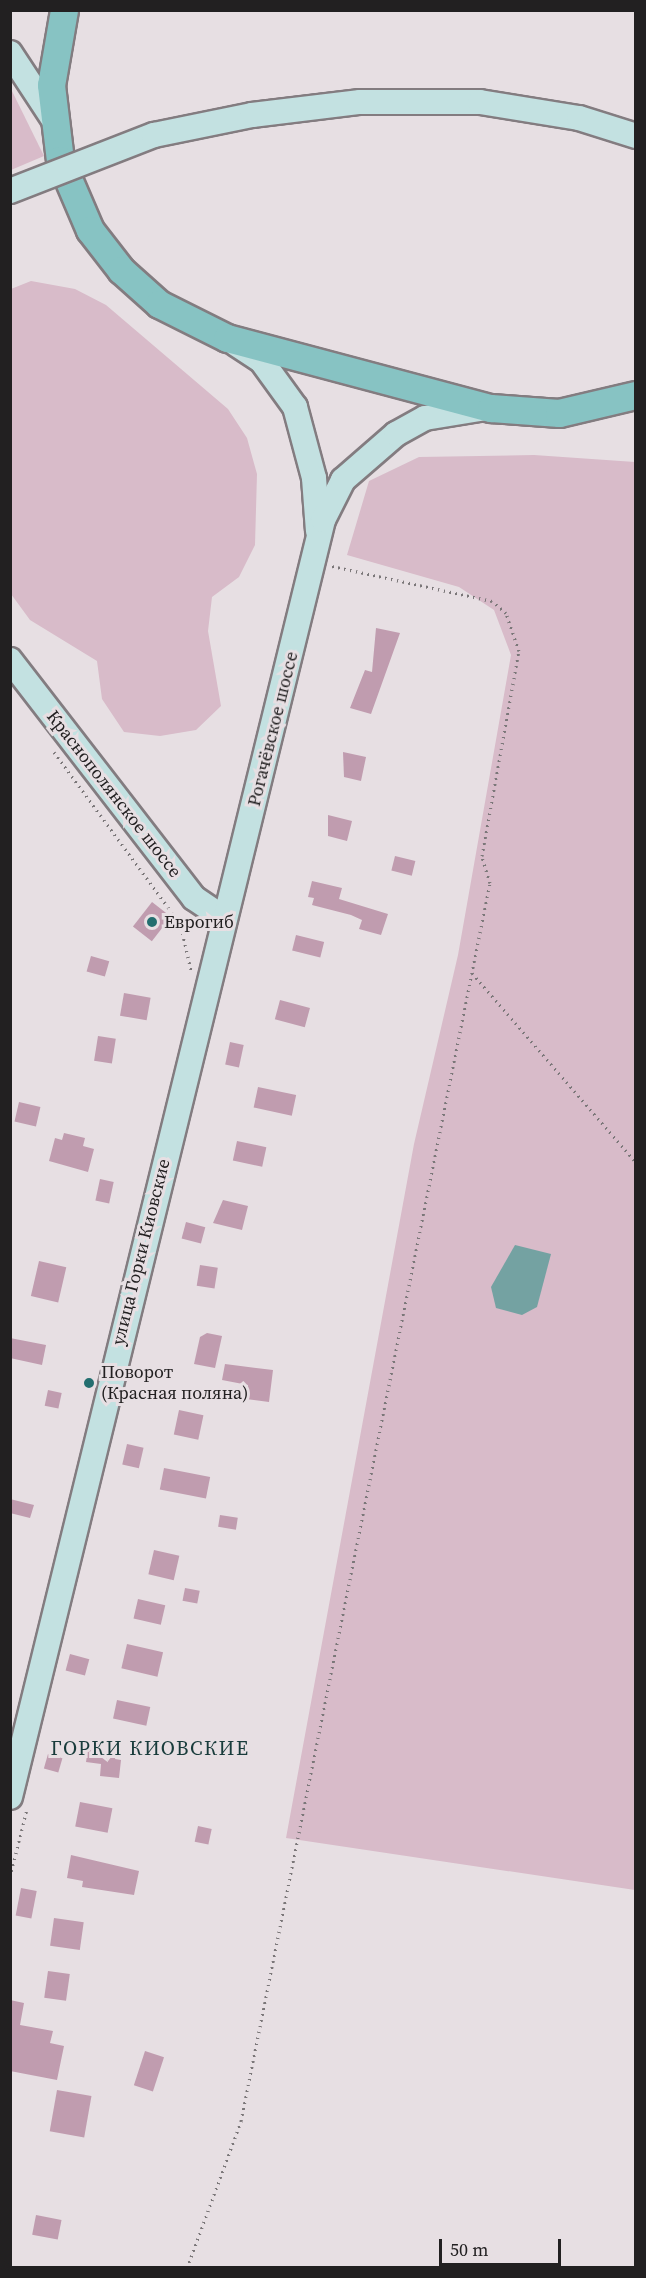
<!DOCTYPE html>
<meta charset="utf-8">
<style>
body{margin:0}
#map{position:relative;width:646px;height:2278px;overflow:hidden;background:#e7dfe3;font-family:"Source Serif 4",serif}
div>[style]{position:absolute}
.green>*{inset:0;background:#d8bbc9}
.water>*{inset:0;background:#74a2a2}
.building>*{inset:0;background:#c09caf;transform-origin:0 0}
.path>*{height:3px;margin-top:-1.5px;transform-origin:0;background:repeating-linear-gradient(90deg,#7b7779 0 1.5px,transparent 0 6px)}
.roads{filter:drop-shadow(2px 0 #837c80) drop-shadow(-2px 0 #837c80) drop-shadow(0 2px #837c80) drop-shadow(0 -2px #837c80)}
.secondary>*{height:24px;margin:-12px;padding:0 12px;transform-origin:12px;border-radius:12px;background:#c3e1e1}
.primary>*{height:27px;margin:-13.5px;padding:0 13.5px;transform-origin:13.5px;border-radius:13.5px;background:#87c3c3}
.bridges{filter:drop-shadow(2px 0 #837c80) drop-shadow(-2px 0 #837c80) drop-shadow(0 2px #837c80) drop-shadow(0 -2px #837c80)}
.secondary-bridge>*{height:24px;margin:-12px;padding:0 12px;transform-origin:12px;border-radius:12px;background:#c3e1e1}
.dots>*{width:16px;height:16px;translate:-50% -50%;box-sizing:border-box;border:3px solid #e7dfe3;border-radius:50%}
span{translate:-50% -50%;white-space:nowrap;text-align:center;line-height:1.15;-webkit-text-stroke:6px #e7dfe3;paint-order:stroke}
.street-label{font-size:18px;color:#222021}
.poi-label{font-size:18px;color:#222021}
.left{translate:0 -50%;text-align:left}
.neighbourhood-label{font-size:20px;color:#183b3b;letter-spacing:1.5px}
.frame{position:absolute;inset:0;border:12px solid #222021;pointer-events:none}
.scale{position:absolute;left:439px;top:2239px;width:122px;height:27px;box-sizing:border-box;border:3px solid #222021;border-top:0;padding-left:8px;font-size:18px;line-height:21px;white-space:nowrap;color:#222021;-webkit-text-stroke:4px #e7dfe3;paint-order:stroke}
</style>
<div id="map">
<div class="green">
<div style="clip-path:polygon(10px 87px,44px 156px,11px 170px,10px 170px)"></div>
<div style="clip-path:polygon(31px 281px,75px 289px,106px 305px,228px 409px,247px 438px,257px 474px,255px 545px,239px 577px,212px 597px,208px 631px,221px 706px,196px 730px,160px 736px,124px 732px,102px 699px,97px 661px,30px 620px,11px 594px,11px 289px)"></div>
<div style="clip-path:polygon(534px 455px,635px 462px,635px 1890px,286px 1838px,414px 1144px,458px 955px,511px 655px,494px 610px,459px 587px,347px 555px,369px 481px,419px 457px)"></div>
</div>
<div class="water">
<div style="clip-path:polygon(515px 1245px,551px 1254px,537px 1307px,522px 1315px,496px 1308px,491px 1287px)"></div>
</div>
<div class="building">
<div style="clip-path:polygon(376px 628px,400px 633px,371px 714px,350px 708px,365px 670px,372px 672px)"></div>
<div style="clip-path:polygon(343px 752px,366px 757px,361px 781px,344px 777px)"></div>
<div style="clip-path:polygon(328px 815px,352px 821px,347px 841px,328px 836px)"></div>
<div style="left:395px;top:856px;width:21px;height:15px;rotate:14deg"></div>
<div style="clip-path:polygon(312px 881px,342px 888px,339px 899px,388px 914px,381px 935px,359px 929px,362px 920px,351px 915px,312px 905px,314px 898px,308px 897px)"></div>
<div style="left:152px;top:902px;width:24px;height:31px;rotate:38deg"></div>
<div style="left:296px;top:935px;width:29px;height:16px;rotate:14deg"></div>
<div style="left:91px;top:956px;width:19px;height:16px;rotate:16deg"></div>
<div style="left:124px;top:993px;width:27px;height:23px;rotate:10deg"></div>
<div style="left:280px;top:1000px;width:31px;height:20px;rotate:15deg"></div>
<div style="left:98px;top:1036px;width:18px;height:25px;rotate:9deg"></div>
<div style="left:230px;top:1042px;width:14px;height:23px;rotate:12deg"></div>
<div style="left:258px;top:1087px;width:39px;height:21px;rotate:12deg"></div>
<div style="left:19px;top:1102px;width:22px;height:20px;rotate:13deg"></div>
<div style="clip-path:polygon(64px 1133px,85px 1138px,83px 1146px,94px 1149px,88px 1172px,49px 1161px,55px 1138px,62px 1140px)"></div>
<div style="left:237px;top:1141px;width:30px;height:20px;rotate:12deg"></div>
<div style="left:100px;top:1179px;width:14px;height:22px;rotate:12deg"></div>
<div style="clip-path:polygon(223px 1200px,248px 1206px,242px 1230px,213px 1223px)"></div>
<div style="left:186px;top:1222px;width:20px;height:17px;rotate:15deg"></div>
<div style="left:39px;top:1261px;width:28px;height:36px;rotate:13deg"></div>
<div style="left:200px;top:1265px;width:18px;height:21px;rotate:9deg"></div>
<div style="clip-path:polygon(207px 1333px,222px 1336px,215px 1368px,194px 1364px,200px 1337px)"></div>
<div style="clip-path:polygon(10px 1338px,46px 1345px,42px 1365px,10px 1358px)"></div>
<div style="clip-path:polygon(225px 1364px,273px 1370px,269px 1402px,246px 1399px,248px 1385px,222px 1380px)"></div>
<div style="left:48px;top:1390px;width:14px;height:16px;rotate:12deg"></div>
<div style="left:179px;top:1410px;width:25px;height:25px;rotate:12deg"></div>
<div style="left:127px;top:1444px;width:17px;height:21px;rotate:13deg"></div>
<div style="left:164px;top:1468px;width:47px;height:22px;rotate:11deg"></div>
<div style="clip-path:polygon(10px 1499px,34px 1505px,30px 1518px,10px 1513px)"></div>
<div style="left:220px;top:1515px;width:18px;height:12px;rotate:9deg"></div>
<div style="left:154px;top:1550px;width:26px;height:25px;rotate:13deg"></div>
<div style="left:185px;top:1588px;width:15px;height:13px;rotate:11deg"></div>
<div style="left:138px;top:1599px;width:28px;height:20px;rotate:13deg"></div>
<div style="left:127px;top:1644px;width:37px;height:25px;rotate:13deg"></div>
<div style="left:70px;top:1654px;width:20px;height:17px;rotate:15deg"></div>
<div style="left:117px;top:1700px;width:34px;height:19px;rotate:12deg"></div>
<div style="clip-path:polygon(88px 1749px,116px 1753px,115px 1759px,121px 1760px,119px 1778px,100px 1776px,101px 1764px,86px 1762px)"></div>
<div style="left:48px;top:1754px;width:15px;height:15px;rotate:16deg"></div>
<div style="left:80px;top:1802px;width:33px;height:25px;rotate:11deg"></div>
<div style="left:198px;top:1826px;width:14px;height:16px;rotate:12deg"></div>
<div style="clip-path:polygon(71px 1855px,139px 1871px,134px 1895px,82px 1887px,83px 1881px,67px 1878px)"></div>
<div style="left:21px;top:1888px;width:16px;height:28px;rotate:11deg"></div>
<div style="left:54px;top:1918px;width:30px;height:28px;rotate:8deg"></div>
<div style="left:48px;top:1971px;width:22px;height:27px;rotate:8deg"></div>
<div style="clip-path:polygon(10px 2000px,24px 2003px,20px 2025px,53px 2031px,50px 2043px,64px 2046px,57px 2080px,10px 2071px)"></div>
<div style="left:145px;top:2051px;width:20px;height:36px;rotate:18deg"></div>
<div style="left:57px;top:2090px;width:35px;height:42px;rotate:10deg"></div>
<div style="left:36px;top:2215px;width:26px;height:20px;rotate:11deg"></div>
</div>
<div class="path">
<div style="left:54px;top:752px;width:192px;rotate:53.7deg"></div>
<div style="left:168px;top:907px;width:24px;rotate:57deg"></div>
<div style="left:181px;top:927px;width:44px;rotate:76.9deg"></div>
<div style="left:472px;top:973px;width:250px;rotate:49.1deg"></div>
<div style="left:10px;top:1877px;width:70px;rotate:-76deg"></div>
<div style="left:187px;top:2268px;width:157px;rotate:-69.8deg"></div>
<div style="left:241px;top:2121px;width:1263px;rotate:-78.63deg"></div>
<div style="left:490px;top:883px;width:28px;rotate:-107deg"></div>
<div style="left:482px;top:856px;width:208px;rotate:-79.8deg"></div>
<div style="left:519px;top:651px;width:40px;rotate:-108.9deg"></div>
<div style="left:506px;top:613px;width:18px;rotate:-139deg"></div>
<div style="left:492px;top:601px;width:164px;rotate:-167.7deg"></div>
</div>
<div class="roads">
<div class="secondary">
<div style="left:10px;top:53px;width:77px;rotate:56.7deg"></div>
<div style="left:236px;top:344px;width:30px;rotate:33deg"></div>
<div style="left:261px;top:360px;width:58px;rotate:54.1deg"></div>
<div style="left:295px;top:407px;width:73px;rotate:75deg"></div>
<div style="left:314px;top:478px;width:53px;rotate:85.7deg"></div>
<div style="left:10px;top:660px;width:301px;rotate:52.3deg"></div>
<div style="left:194px;top:898px;width:37px;rotate:34deg"></div>
<div style="left:10px;top:1797px;width:1315px;rotate:-76.23deg"></div>
<div style="left:323px;top:520px;width:45px;rotate:-63.4deg"></div>
<div style="left:343px;top:480px;width:70px;rotate:-41deg"></div>
<div style="left:396px;top:434px;width:33px;rotate:-29deg"></div>
<div style="left:425px;top:418px;width:62px;rotate:-9.3deg"></div>
</div>
<div class="primary">
<div style="left:64px;top:10px;width:76px;rotate:99.8deg"></div>
<div style="left:51px;top:85px;width:76px;rotate:83.2deg"></div>
<div style="left:60px;top:160px;width:76px;rotate:66.8deg"></div>
<div style="left:90px;top:230px;width:51px;rotate:52.2deg"></div>
<div style="left:121px;top:270px;width:51px;rotate:41.8deg"></div>
<div style="left:159px;top:304px;width:76px;rotate:26.6deg"></div>
<div style="left:227px;top:338px;width:273px;rotate:14.9deg"></div>
<div style="left:491px;top:408px;width:68px;rotate:4.2deg"></div>
<div style="left:559px;top:413px;width:79px;rotate:-13.2deg"></div>
</div>
</div>
<div class="bridges">
<div class="secondary-bridge">
<div style="left:10px;top:191px;width:155px;rotate:-21.3deg"></div>
<div style="left:154px;top:135px;width:100px;rotate:-11.5deg"></div>
<div style="left:252px;top:115px;width:109px;rotate:-6.9deg"></div>
<div style="left:360px;top:102px;width:120px"></div>
<div style="left:480px;top:102px;width:100px;rotate:9.2deg"></div>
<div style="left:579px;top:118px;width:60px;rotate:17.5deg"></div>
</div>
</div>
<div class="dots">
<div style="left:152px;top:922px;background:#236e6f"></div>
<div style="left:89px;top:1383px;background:#236e6f"></div>
</div>
<div class="street-label">
<span style="left:273px;top:729px;rotate:-76deg">Рогачёвское шоссе</span>
<span style="left:114px;top:794px;rotate:52deg">Краснополянское шоссе</span>
<span style="left:141px;top:1252px;rotate:-76deg">улица Горки Киовские</span>
</div>
<div class="poi-label">
<span class="left" style="left:164px;top:922px">Еврогиб</span>
<span class="left" style="left:101px;top:1383px">Поворот<br>(Красная поляна)</span>
</div>
<div class="neighbourhood-label">
<span style="left:150px;top:1748px">ГОРКИ КИОВСКИЕ</span>
</div>
<div class="frame"></div>
<div class="scale">50 m</div>
</div>
